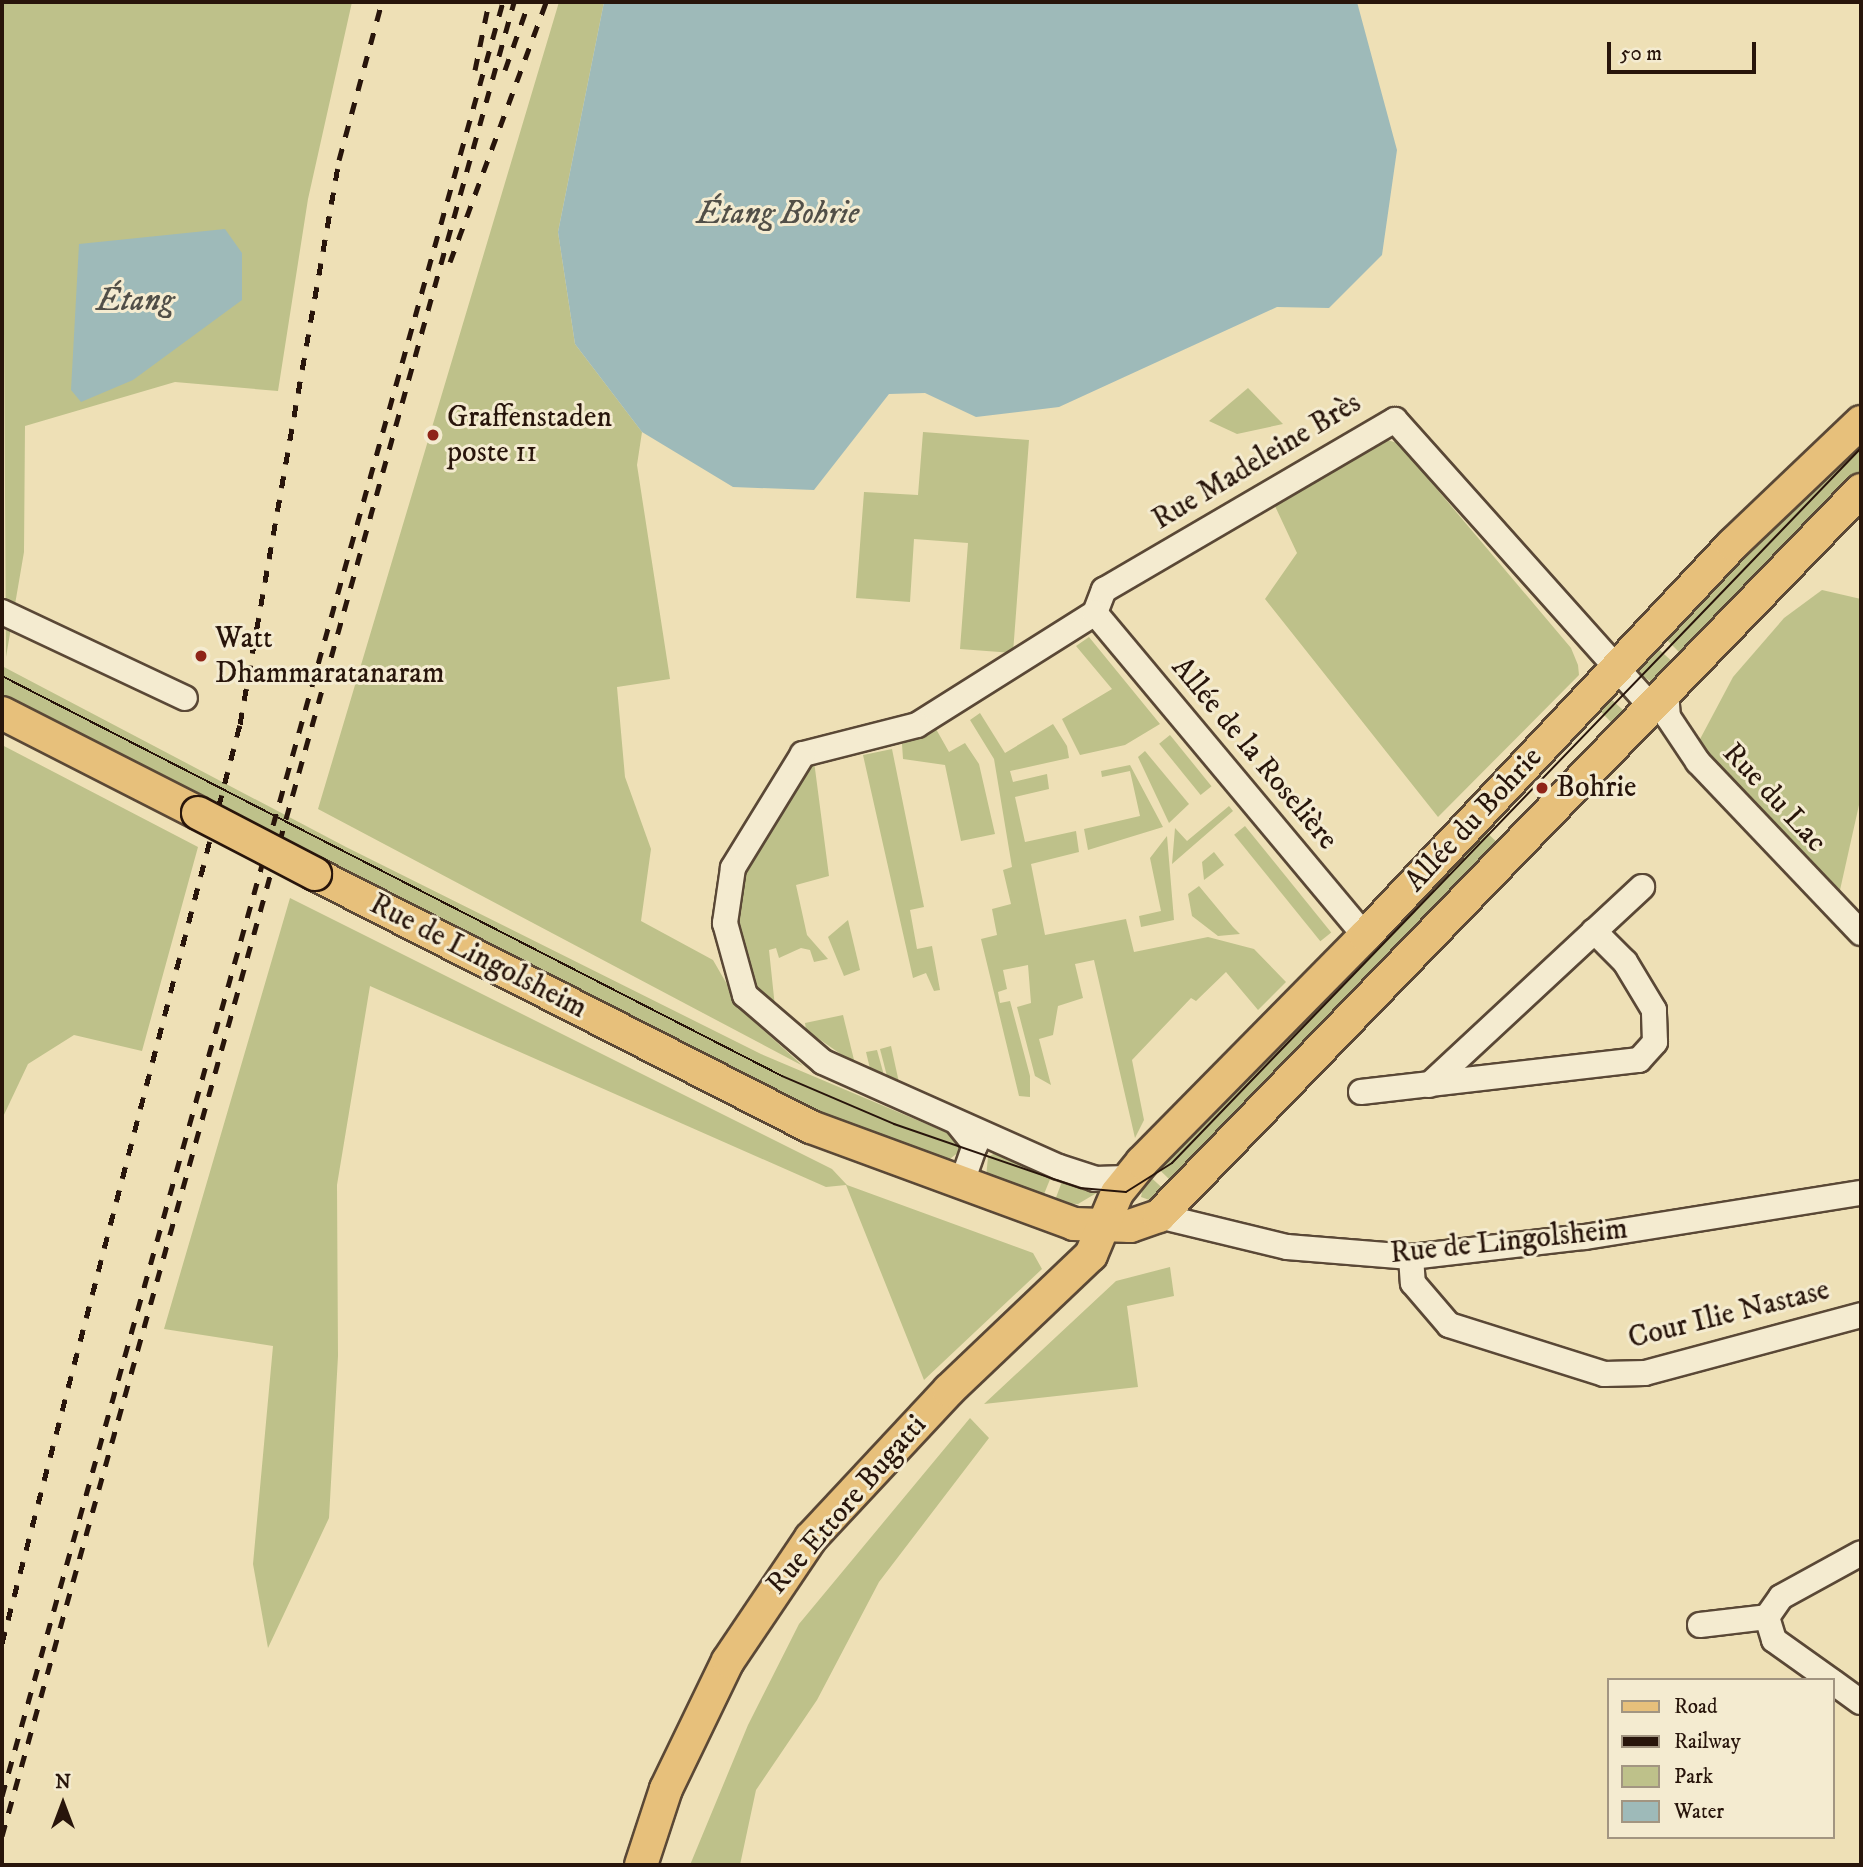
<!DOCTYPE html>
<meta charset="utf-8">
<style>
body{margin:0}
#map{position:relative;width:1863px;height:1867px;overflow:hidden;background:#eee0b6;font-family:"IM FELL DW Pica",serif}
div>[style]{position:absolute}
.green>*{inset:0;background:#bec18a;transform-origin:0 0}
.water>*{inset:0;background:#9ebab9}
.roads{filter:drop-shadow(2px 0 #5a4836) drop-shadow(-2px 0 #5a4836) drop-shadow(0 2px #5a4836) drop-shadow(0 -2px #5a4836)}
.minor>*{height:24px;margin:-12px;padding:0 12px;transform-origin:12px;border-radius:12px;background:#f4ebd0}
.major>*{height:32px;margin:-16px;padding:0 16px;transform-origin:16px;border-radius:16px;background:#e7c07b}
.tram>*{height:2px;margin:-1px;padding:0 1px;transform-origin:1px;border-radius:1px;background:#28150b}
.rail>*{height:5px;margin-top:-2.5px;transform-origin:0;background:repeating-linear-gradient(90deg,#28150b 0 12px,transparent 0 24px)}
.bridges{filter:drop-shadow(2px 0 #28150b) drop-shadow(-2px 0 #28150b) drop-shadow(0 2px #28150b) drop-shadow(0 -2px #28150b)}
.major-bridge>*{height:32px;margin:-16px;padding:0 16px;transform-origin:16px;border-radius:16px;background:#e7c07b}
.dots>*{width:19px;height:19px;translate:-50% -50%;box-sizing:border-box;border:4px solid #f4ebd0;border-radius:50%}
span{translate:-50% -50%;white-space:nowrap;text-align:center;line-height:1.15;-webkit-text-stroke:6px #f4ebd0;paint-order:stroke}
.poi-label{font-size:30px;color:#28150b}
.left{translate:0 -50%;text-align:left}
.street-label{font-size:30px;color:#28150b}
.water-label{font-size:32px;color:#514f48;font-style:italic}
.frame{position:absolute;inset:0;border:4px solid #28150b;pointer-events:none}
.legend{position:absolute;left:1607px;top:1678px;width:228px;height:161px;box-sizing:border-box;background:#f4ebd0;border:2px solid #a29581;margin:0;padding:9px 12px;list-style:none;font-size:21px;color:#28150b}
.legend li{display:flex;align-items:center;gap:14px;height:35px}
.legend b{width:35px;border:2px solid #a29581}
.north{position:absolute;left:28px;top:1769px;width:70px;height:70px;-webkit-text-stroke:5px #f4ebd0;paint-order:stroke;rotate:0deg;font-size:19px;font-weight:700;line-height:28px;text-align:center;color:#28150b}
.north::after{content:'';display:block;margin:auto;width:24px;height:32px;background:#28150b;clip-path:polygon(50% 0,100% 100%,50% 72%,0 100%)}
.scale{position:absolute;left:1607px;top:42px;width:149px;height:32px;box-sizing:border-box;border:4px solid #28150b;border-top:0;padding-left:9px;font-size:21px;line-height:24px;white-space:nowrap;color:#28150b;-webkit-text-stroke:5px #f4ebd0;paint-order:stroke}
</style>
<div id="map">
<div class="green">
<div style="clip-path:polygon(2px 2px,352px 2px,308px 199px,278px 391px,175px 382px,25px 426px,24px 552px,6px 657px)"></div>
<div style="clip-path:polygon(559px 2px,604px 2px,558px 232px,575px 344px,642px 432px,637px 465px,670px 679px,617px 687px,625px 777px,651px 849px,641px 921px,713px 960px,743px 1012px,803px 1066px,318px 809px)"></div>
<div style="clip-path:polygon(1248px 388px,1283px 424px,1237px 434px,1209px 421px)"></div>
<div style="clip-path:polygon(923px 432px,1029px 440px,1013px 653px,960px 649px,968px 543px,914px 539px,910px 602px,856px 598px,864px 492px,918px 495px)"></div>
<div style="clip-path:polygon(1861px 433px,1861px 476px,1684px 657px,1661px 634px)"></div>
<div style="clip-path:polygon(1387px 440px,1398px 443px,1571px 648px,1578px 665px,1579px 675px,1438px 817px,1265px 599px,1297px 553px,1274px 504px)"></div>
<div style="clip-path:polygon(1822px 590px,1861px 599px,1861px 796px,1838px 899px,1699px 741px,1733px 677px,1784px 618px)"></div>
<div style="clip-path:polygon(1089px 637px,1160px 724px,1125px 745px,1080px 755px,1062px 719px,1112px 689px,1076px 646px)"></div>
<div style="clip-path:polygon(1652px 643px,1676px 665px,1654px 684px,1636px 671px)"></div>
<div style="clip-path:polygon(2px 666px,346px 847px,761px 1054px,957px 1137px,964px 1148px,946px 1162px,828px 1122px,2px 702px)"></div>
<div style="clip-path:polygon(1610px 698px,1623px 710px,1617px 728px,1593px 704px)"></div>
<div style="clip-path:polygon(980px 713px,1005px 753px,1053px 724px,1067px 746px,1069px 758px,1010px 771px,1013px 782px,1047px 774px,1049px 789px,1015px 797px,1025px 842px,1076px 831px,1079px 852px,1031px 864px,1045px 935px,1126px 919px,1134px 952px,1208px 937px,1254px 949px,1286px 982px,1258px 1010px,1226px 972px,1196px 1001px,1191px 998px,1132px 1060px,1144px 1120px,1135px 1138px,1094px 960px,1075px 964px,1083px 998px,1058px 1006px,1053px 1035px,1039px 1039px,1051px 1085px,1035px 1076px,1017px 1007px,1031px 1003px,1028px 965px,1003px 970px,1007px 989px,998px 992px,1000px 1003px,1010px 1001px,1030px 1076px,1030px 1097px,1019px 1096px,981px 939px,997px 935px,992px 909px,1011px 904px,1003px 870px,1012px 867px,994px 759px,970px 720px)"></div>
<div style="clip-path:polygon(936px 729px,949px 752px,965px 743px,979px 764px,995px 834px,961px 841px,945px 765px,903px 759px,902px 744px)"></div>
<div style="left:1170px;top:735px;width:66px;height:14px;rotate:51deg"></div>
<div style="clip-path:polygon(2px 745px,198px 847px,142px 1051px,74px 1035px,28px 1064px,2px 1119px)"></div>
<div style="clip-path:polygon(892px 749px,924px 907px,910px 910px,917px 949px,932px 946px,940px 990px,934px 991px,926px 973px,913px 978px,863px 755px)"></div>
<div style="clip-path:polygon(1145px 751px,1189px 804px,1169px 823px,1138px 757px)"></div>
<div style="clip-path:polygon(814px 761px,829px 876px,796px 885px,807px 935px,828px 959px,814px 962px,810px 950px,801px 948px,779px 958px,776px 948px,769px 950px,775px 1007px,757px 989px,735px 933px,738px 879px,781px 799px)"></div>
<div style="clip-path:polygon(1130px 765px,1163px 827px,1088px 850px,1084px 829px,1140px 816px,1130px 771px,1102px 777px,1101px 771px)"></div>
<div style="clip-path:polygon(1229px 806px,1233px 811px,1172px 864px,1175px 828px,1187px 841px)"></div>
<div style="left:1478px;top:824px;width:35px;height:470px;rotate:44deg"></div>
<div style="left:1245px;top:826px;width:137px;height:14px;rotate:51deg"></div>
<div style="clip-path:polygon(1167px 836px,1174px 920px,1141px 927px,1139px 916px,1161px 911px,1150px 858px)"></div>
<div style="clip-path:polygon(1214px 852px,1224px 865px,1204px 880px,1202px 862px)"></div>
<div style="clip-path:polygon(1199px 886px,1233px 927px,1240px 934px,1218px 936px,1192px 916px,1188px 894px)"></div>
<div style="clip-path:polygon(290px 898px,832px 1169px,847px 1185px,1033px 1253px,1042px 1269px,924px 1380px,846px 1185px,826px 1187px,370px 986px,337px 1185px,338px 1356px,329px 1518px,268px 1648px,253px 1564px,273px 1346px,164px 1329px)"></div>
<div style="clip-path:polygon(848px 920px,860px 970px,844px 976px,828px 937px)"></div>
<div style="clip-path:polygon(843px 1015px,855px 1064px,806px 1030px,805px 1023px)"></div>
<div style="clip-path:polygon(891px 1046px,900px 1087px,888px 1080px,880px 1049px)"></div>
<div style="clip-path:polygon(877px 1050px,885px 1079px,871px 1073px,866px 1052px)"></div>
<div style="clip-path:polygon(997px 1152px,1053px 1172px,1042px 1199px,986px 1177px,988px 1157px)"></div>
<div style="clip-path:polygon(1146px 1173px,1169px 1194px,1155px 1202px,1141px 1197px)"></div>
<div style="clip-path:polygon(1064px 1176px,1105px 1188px,1078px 1204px,1054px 1203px)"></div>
<div style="clip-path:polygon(1170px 1267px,1174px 1296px,1127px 1306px,1138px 1387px,984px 1404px,1116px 1281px)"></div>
<div style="clip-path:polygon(970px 1418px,989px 1438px,879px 1582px,817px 1700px,756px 1790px,740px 1865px,690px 1865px,748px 1725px,799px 1624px)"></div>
</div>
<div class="water">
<div style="clip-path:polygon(604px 2px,1357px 2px,1397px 150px,1382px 255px,1329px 308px,1277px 307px,1059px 407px,976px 417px,925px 393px,889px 394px,814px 490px,733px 487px,642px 432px,575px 344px,558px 232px)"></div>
<div style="clip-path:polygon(225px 229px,242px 253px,242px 300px,133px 380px,81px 402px,71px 390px,79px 244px)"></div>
</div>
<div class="roads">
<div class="minor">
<div style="left:2px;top:612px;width:202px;rotate:25.2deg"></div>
<div style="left:1095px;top:613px;width:210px;rotate:147.8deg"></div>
<div style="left:917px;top:725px;width:118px;rotate:165.7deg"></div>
<div style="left:803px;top:754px;width:134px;rotate:121.6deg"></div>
<div style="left:733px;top:868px;width:56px;rotate:98.3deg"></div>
<div style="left:725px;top:923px;width:75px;rotate:74.5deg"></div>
<div style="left:745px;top:995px;width:103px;rotate:40.7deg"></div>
<div style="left:823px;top:1062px;width:258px;rotate:24deg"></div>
<div style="left:1059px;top:1167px;width:38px;rotate:18deg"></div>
<div style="left:1095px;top:1179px;width:32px;rotate:-2deg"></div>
<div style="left:1095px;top:613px;width:25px;rotate:-69deg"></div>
<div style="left:1104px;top:590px;width:337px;rotate:-30.3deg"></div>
<div style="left:1395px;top:420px;width:384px;rotate:48.2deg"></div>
<div style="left:1095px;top:613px;width:421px;rotate:50.1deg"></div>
<div style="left:1666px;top:690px;width:27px;rotate:86deg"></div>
<div style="left:1668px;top:717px;width:54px;rotate:56.3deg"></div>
<div style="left:1698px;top:762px;width:236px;rotate:46.4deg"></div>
<div style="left:1429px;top:1085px;width:291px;rotate:-42.9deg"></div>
<div style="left:1361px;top:1092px;width:280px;rotate:-6.6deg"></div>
<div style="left:1639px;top:1060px;width:24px;rotate:-48deg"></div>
<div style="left:1655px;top:1042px;width:32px;rotate:-92deg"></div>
<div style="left:1654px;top:1010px;width:56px;rotate:-121.1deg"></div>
<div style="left:1625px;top:962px;width:44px;rotate:-135deg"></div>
<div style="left:959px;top:1125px;width:26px;rotate:51deg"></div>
<div style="left:975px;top:1145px;width:42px;rotate:109.3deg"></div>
<div style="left:1159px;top:1216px;width:132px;rotate:13.6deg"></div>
<div style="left:1287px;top:1247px;width:124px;rotate:4.6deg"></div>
<div style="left:1411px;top:1257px;width:175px;rotate:-6.6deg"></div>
<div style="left:1585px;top:1237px;width:279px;rotate:-9.1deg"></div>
<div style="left:1411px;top:1257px;width:26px;rotate:86deg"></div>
<div style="left:1413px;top:1283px;width:55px;rotate:49.4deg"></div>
<div style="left:1449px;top:1325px;width:163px;rotate:17.5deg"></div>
<div style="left:1604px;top:1374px;width:41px;rotate:-1.4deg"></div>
<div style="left:1645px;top:1373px;width:224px;rotate:-15deg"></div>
<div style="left:1767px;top:1617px;width:24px;rotate:-55deg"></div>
<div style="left:1781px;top:1597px;width:91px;rotate:-28.8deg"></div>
<div style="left:1700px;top:1625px;width:67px;rotate:-6.8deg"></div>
<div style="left:1767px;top:1617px;width:24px;rotate:73deg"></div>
<div style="left:1774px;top:1640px;width:69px;rotate:35.5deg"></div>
<div style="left:1833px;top:1682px;width:34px;rotate:36deg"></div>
</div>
<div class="major">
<div style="left:2px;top:713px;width:220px;rotate:27deg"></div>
<div style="left:315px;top:874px;width:557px;rotate:27.03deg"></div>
<div style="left:811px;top:1127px;width:280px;rotate:20.2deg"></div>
<div style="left:1074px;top:1224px;width:56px;rotate:2deg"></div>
<div style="left:1130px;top:1226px;width:31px;rotate:-19deg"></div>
<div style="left:1159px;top:1216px;width:1010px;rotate:-45.96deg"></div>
<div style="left:641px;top:1865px;width:80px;rotate:-71.8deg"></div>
<div style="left:666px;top:1789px;width:142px;rotate:-64.2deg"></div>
<div style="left:728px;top:1661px;width:148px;rotate:-56deg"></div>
<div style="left:811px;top:1538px;width:202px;rotate:-47deg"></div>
<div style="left:949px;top:1390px;width:196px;rotate:-43.6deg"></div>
<div style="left:1091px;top:1255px;width:67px;rotate:-67.2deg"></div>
<div style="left:1117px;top:1193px;width:40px;rotate:-51deg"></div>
<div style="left:1142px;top:1162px;width:317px;rotate:-45.4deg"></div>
<div style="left:1365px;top:936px;width:538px;rotate:-46.81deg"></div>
<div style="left:1733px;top:544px;width:177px;rotate:-43.6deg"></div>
</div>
</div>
<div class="tram">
<div style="left:2px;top:676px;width:877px;rotate:27.15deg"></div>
<div style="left:782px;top:1076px;width:122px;rotate:23.2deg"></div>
<div style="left:894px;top:1124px;width:197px;rotate:19deg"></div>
<div style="left:1080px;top:1188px;width:46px;rotate:5deg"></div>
<div style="left:1126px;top:1192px;width:54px;rotate:-32.2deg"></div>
<div style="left:1172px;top:1163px;width:993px;rotate:-46.06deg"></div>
</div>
<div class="rail">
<div style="left:475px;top:70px;width:69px;rotate:-78.4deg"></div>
<div style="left:505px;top:70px;width:72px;rotate:-70.6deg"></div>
<div style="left:450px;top:262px;width:277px;rotate:-69.7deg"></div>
<div style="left:2px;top:1643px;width:949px;rotate:-75.48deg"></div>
<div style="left:240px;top:724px;width:573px;rotate:-80.04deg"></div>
<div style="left:339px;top:160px;width:164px;rotate:-74.8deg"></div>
<div style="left:2px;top:1796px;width:1863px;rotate:-74.4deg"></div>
<div style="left:2px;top:1836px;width:1904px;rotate:-74.4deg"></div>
</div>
<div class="bridges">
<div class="major-bridge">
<div style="left:198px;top:813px;width:132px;rotate:27.5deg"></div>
</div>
</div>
<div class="dots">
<div style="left:433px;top:435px;background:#8f2418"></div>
<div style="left:201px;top:656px;background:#8f2418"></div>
<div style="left:1542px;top:788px;background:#8f2418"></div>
</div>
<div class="poi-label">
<span class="left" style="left:447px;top:435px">Graffenstaden<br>poste 11</span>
<span class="left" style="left:215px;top:656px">Watt<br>Dhammaratanaram</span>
<span class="left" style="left:1556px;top:788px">Bohrie</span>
</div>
<div class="street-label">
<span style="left:1257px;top:462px;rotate:-31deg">Rue Madeleine Brès</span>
<span style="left:1254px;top:754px;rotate:50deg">Allée de la Roselière</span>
<span style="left:1774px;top:798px;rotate:47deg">Rue du Lac</span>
<span style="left:1474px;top:820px;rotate:-47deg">Allée du Bohrie</span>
<span style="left:478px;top:957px;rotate:27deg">Rue de Lingolsheim</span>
<span style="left:1509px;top:1242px;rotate:-6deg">Rue de Lingolsheim</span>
<span style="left:1729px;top:1315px;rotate:-14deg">Cour Ilie Nastase</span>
<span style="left:847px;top:1505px;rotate:-49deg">Rue Ettore Bugatti</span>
</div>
<div class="water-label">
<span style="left:778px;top:214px">Étang Bohrie</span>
<span style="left:135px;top:301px">Étang</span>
</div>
<div class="frame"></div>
<ul class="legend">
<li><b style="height:9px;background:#e7c07b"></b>Road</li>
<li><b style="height:9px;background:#28150b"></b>Railway</li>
<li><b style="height:19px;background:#bec18a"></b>Park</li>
<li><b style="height:19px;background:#9ebab9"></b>Water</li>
</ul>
<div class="north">N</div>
<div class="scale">50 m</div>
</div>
